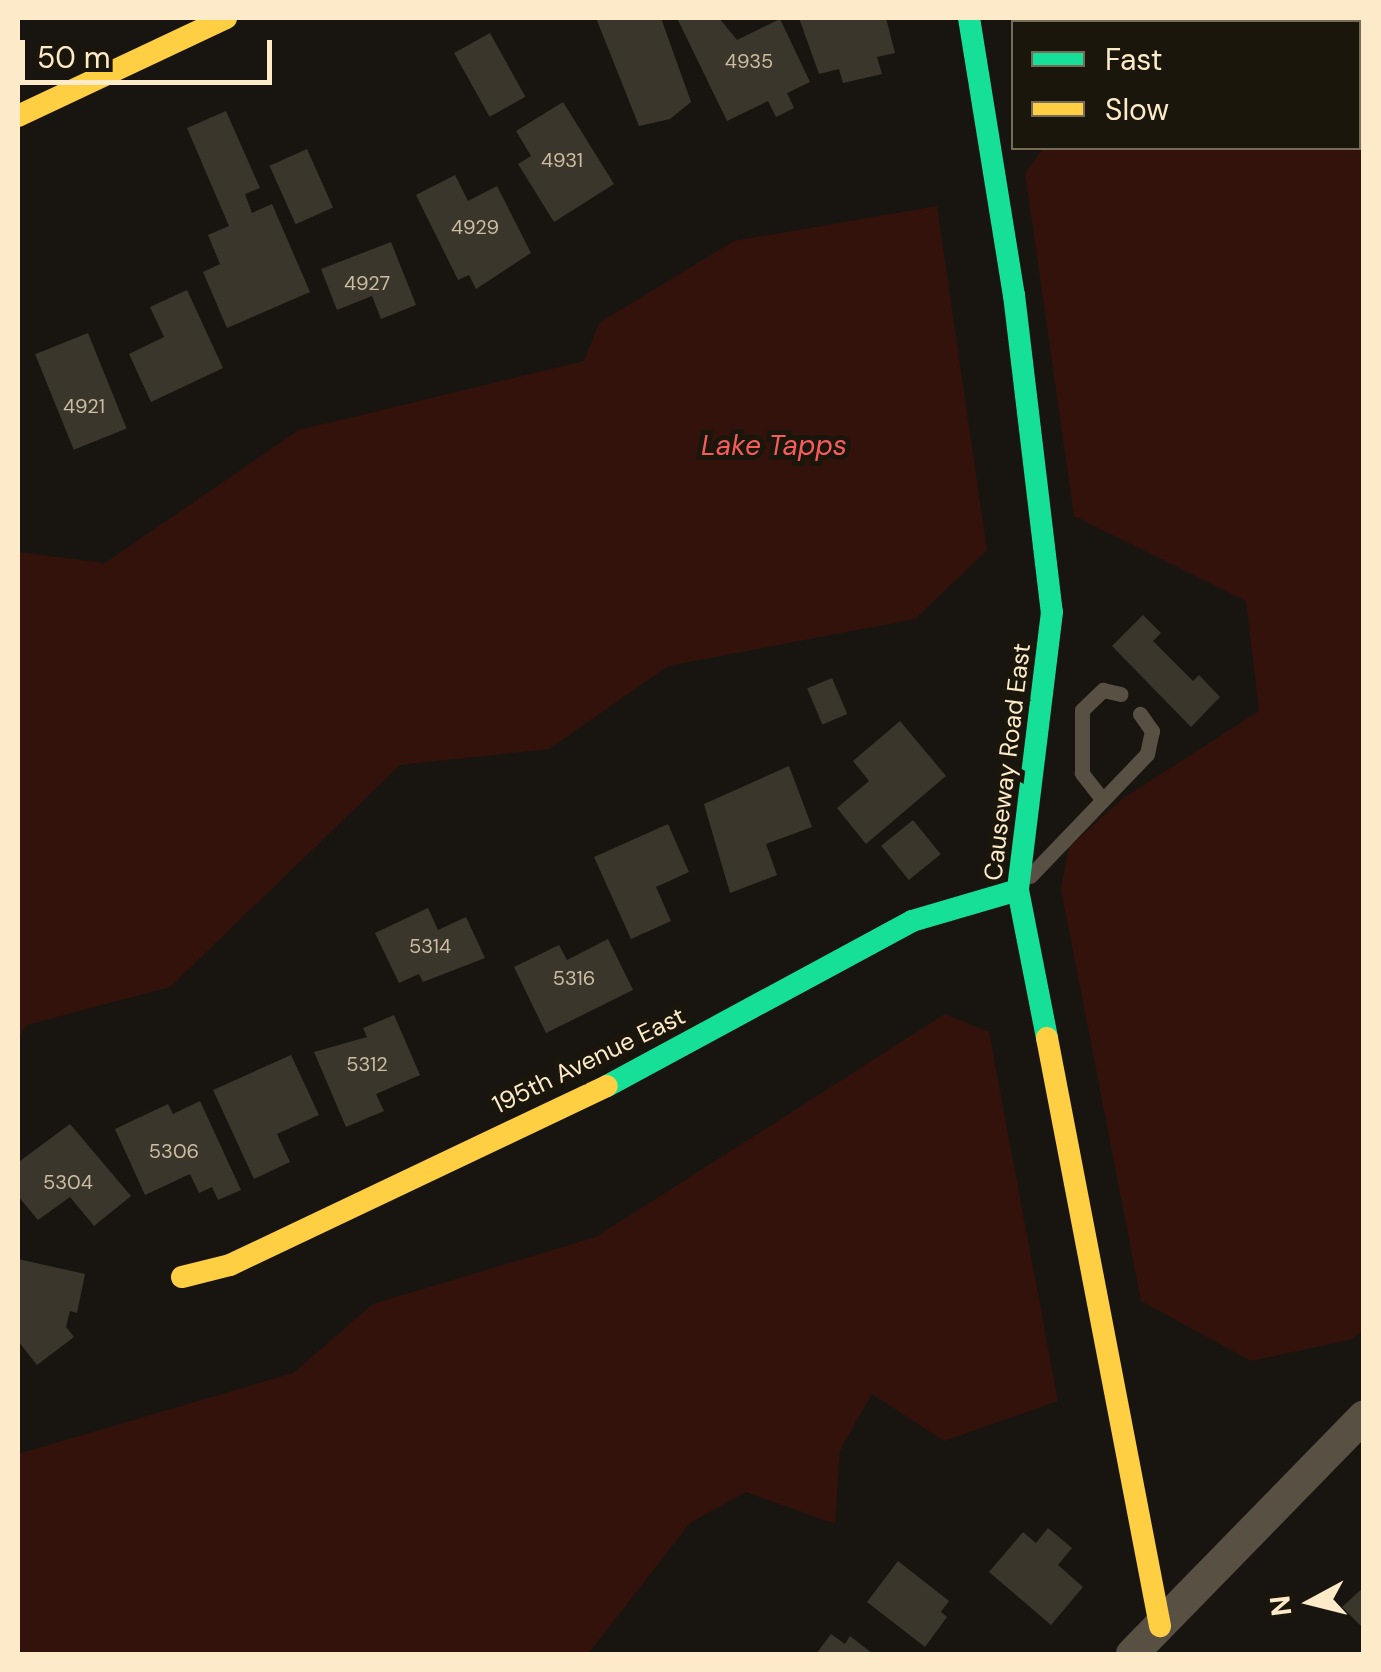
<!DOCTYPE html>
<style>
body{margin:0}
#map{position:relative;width:1381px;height:1672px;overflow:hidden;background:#181510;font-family:"DM Sans",sans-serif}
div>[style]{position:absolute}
.water>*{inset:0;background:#32120b}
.building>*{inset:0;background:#3a362c;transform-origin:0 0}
.lane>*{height:15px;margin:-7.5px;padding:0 7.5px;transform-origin:7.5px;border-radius:7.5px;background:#595044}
.street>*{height:32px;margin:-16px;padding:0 16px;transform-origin:16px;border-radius:16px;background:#595044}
.fast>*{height:22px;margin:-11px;padding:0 11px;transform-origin:11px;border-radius:11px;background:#16e098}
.slow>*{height:22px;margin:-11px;padding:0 11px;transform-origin:11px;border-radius:11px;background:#ffcf43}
span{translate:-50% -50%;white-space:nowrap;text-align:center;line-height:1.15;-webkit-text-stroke:10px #1b160c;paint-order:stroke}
.number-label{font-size:20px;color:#ccbda1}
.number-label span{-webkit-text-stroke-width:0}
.street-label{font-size:25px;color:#fceac8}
.water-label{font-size:28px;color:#f75c5b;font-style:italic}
.frame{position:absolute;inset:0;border:20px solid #fceac8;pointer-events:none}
.legend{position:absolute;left:1011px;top:20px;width:350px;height:130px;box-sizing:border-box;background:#1b160c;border:2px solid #756b57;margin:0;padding:12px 18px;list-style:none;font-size:30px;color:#fceac8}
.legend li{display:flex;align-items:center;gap:20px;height:50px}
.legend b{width:50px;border:2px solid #756b57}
.north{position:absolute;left:1261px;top:1552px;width:100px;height:100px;-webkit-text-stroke:8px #1b160c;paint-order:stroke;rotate:263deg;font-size:28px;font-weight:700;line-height:40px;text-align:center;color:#fceac8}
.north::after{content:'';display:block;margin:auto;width:35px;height:45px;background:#fceac8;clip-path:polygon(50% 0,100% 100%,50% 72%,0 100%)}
.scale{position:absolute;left:20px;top:40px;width:252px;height:45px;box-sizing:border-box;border:5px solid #fceac8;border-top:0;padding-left:12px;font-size:30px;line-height:35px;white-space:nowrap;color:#fceac8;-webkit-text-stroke:8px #1b160c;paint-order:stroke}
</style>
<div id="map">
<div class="water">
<div style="clip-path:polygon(1184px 18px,1363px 18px,1363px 1329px,1353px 1339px,1251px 1361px,1141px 1301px,1061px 889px,1069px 847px,1122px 799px,1259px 711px,1246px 601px,1074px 516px,1025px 172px,1044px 148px,1358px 148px,1358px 22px,1177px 22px)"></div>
<div style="clip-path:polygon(937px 206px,987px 550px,915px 619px,668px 666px,549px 749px,400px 765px,170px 987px,27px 1025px,18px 1037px,18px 552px,105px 563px,299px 430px,584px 361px,599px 323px,734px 241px)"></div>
<div style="clip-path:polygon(945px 1014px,989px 1032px,1058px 1401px,944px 1441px,872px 1394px,840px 1450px,835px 1524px,746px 1492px,690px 1523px,588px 1654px,18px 1654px,18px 1454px,293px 1373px,373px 1304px,596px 1237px)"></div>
</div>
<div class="building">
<div style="clip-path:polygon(596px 18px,661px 18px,691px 102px,670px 119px,639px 126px)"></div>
<div style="clip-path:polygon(677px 18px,719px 18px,737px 40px,780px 19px,810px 82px,787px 93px,794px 108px,776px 117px,768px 101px,727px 121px)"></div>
<div style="clip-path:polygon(799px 18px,886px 18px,895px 53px,877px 57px,882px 74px,843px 83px,839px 69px,819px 74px)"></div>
<div style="left:490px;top:33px;width:73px;height:41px;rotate:61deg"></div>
<div style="clip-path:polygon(563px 102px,614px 184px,554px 222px,518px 164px,531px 156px,516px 131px)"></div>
<div style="clip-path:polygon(226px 111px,260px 188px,245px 194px,252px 213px,272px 204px,310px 292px,227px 328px,203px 272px,220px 264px,208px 235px,229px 226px,187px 128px)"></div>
<div style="left:307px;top:149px;width:64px;height:41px;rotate:66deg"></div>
<div style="clip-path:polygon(455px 175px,468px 201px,497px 186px,531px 253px,476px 289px,469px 275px,458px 280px,416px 195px)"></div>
<div style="clip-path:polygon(391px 242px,416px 305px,381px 319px,372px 296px,337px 310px,321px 269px)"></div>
<div style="clip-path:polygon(187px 290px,223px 368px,151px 402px,129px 354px,164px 337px,150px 307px)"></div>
<div style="left:88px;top:333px;width:103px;height:57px;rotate:68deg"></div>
<div style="clip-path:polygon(1143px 615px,1161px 633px,1153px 641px,1193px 681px,1199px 675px,1220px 697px,1191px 727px,1112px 646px)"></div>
<div style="left:832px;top:678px;width:39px;height:27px;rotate:67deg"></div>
<div style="clip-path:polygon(900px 721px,946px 776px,866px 844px,837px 808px,869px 781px,853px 761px)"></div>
<div style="clip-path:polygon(789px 766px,812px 827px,766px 844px,777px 875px,730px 893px,704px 804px)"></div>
<div style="left:913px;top:820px;width:44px;height:41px;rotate:51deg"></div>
<div style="clip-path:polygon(668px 824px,689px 872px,656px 887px,671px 921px,631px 939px,594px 857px)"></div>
<div style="clip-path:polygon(428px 908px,438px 930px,466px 917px,485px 958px,423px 982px,419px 974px,399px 983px,375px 933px)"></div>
<div style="clip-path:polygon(608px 939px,633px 990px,546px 1033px,514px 967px,559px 945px,567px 960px)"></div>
<div style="clip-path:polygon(394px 1015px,420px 1075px,376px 1094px,384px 1111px,346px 1127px,314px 1052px,367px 1037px,363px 1028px)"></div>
<div style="clip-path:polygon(291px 1055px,319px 1115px,277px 1134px,290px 1162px,254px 1179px,213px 1090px)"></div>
<div style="clip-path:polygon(200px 1101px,241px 1190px,218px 1200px,212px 1187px,199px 1193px,190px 1174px,145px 1195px,115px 1129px,168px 1104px,173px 1114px)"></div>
<div style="clip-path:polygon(70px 1124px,131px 1196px,94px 1226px,70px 1197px,38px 1220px,18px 1196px,20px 1161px)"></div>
<div style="clip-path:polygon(18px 1259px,85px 1274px,77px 1313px,70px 1311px,66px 1327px,74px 1337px,37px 1365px,18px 1341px)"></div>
<div style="clip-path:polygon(1048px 1528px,1072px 1548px,1058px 1565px,1083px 1587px,1051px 1625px,989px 1572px,1023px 1532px,1036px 1543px)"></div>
<div style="clip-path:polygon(898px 1561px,949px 1601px,941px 1612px,947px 1617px,925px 1647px,867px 1602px)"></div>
<div style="clip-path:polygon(1364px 1587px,1364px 1629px,1342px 1607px)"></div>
<div style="clip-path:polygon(831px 1634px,845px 1644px,850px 1636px,873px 1654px,816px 1654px)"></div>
</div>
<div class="lane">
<div style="left:1102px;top:799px;width:33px;rotate:-128deg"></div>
<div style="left:1082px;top:773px;width:63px;rotate:-90deg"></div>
<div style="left:1082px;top:710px;width:29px;rotate:-44deg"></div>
<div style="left:1103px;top:690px;width:18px;rotate:13deg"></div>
<div style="left:1030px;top:876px;width:169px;rotate:-46.2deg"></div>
<div style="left:1147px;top:754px;width:24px;rotate:-78deg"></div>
<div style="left:1152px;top:731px;width:21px;rotate:-125deg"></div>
</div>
<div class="street">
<div style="left:1132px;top:1654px;width:332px;rotate:-45.7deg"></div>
</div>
<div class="fast">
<div style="left:969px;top:18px;width:281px;rotate:80.8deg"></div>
<div style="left:1014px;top:295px;width:319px;rotate:83.2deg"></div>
<div style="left:1052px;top:612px;width:280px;rotate:97deg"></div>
<div style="left:1018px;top:890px;width:151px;rotate:78.9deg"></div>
<div style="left:607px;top:1086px;width:347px;rotate:-28.4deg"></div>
<div style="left:912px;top:921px;width:110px;rotate:-16.3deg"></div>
</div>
<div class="slow">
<div style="left:18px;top:116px;width:230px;rotate:-25.2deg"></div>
<div style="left:1047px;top:1038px;width:599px;rotate:79.12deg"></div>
<div style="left:182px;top:1277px;width:49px;rotate:-14deg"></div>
<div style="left:230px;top:1265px;width:417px;rotate:-25.4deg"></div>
</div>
<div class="number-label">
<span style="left:749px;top:61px">4935</span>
<span style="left:562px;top:160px">4931</span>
<span style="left:475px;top:227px">4929</span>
<span style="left:367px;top:283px">4927</span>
<span style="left:84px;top:406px">4921</span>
<span style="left:430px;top:946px">5314</span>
<span style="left:574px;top:978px">5316</span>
<span style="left:367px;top:1064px">5312</span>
<span style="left:174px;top:1151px">5306</span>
<span style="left:68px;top:1182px">5304</span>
</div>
<div class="street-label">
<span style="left:1008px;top:762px;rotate:-83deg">Causeway Road East</span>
<span style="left:589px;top:1061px;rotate:-26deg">195th Avenue East</span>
</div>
<div class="water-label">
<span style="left:774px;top:446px">Lake Tapps</span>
</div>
<div class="frame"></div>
<ul class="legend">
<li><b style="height:12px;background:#16e098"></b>Fast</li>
<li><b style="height:12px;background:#ffcf43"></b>Slow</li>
</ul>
<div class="north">N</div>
<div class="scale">50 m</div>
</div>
